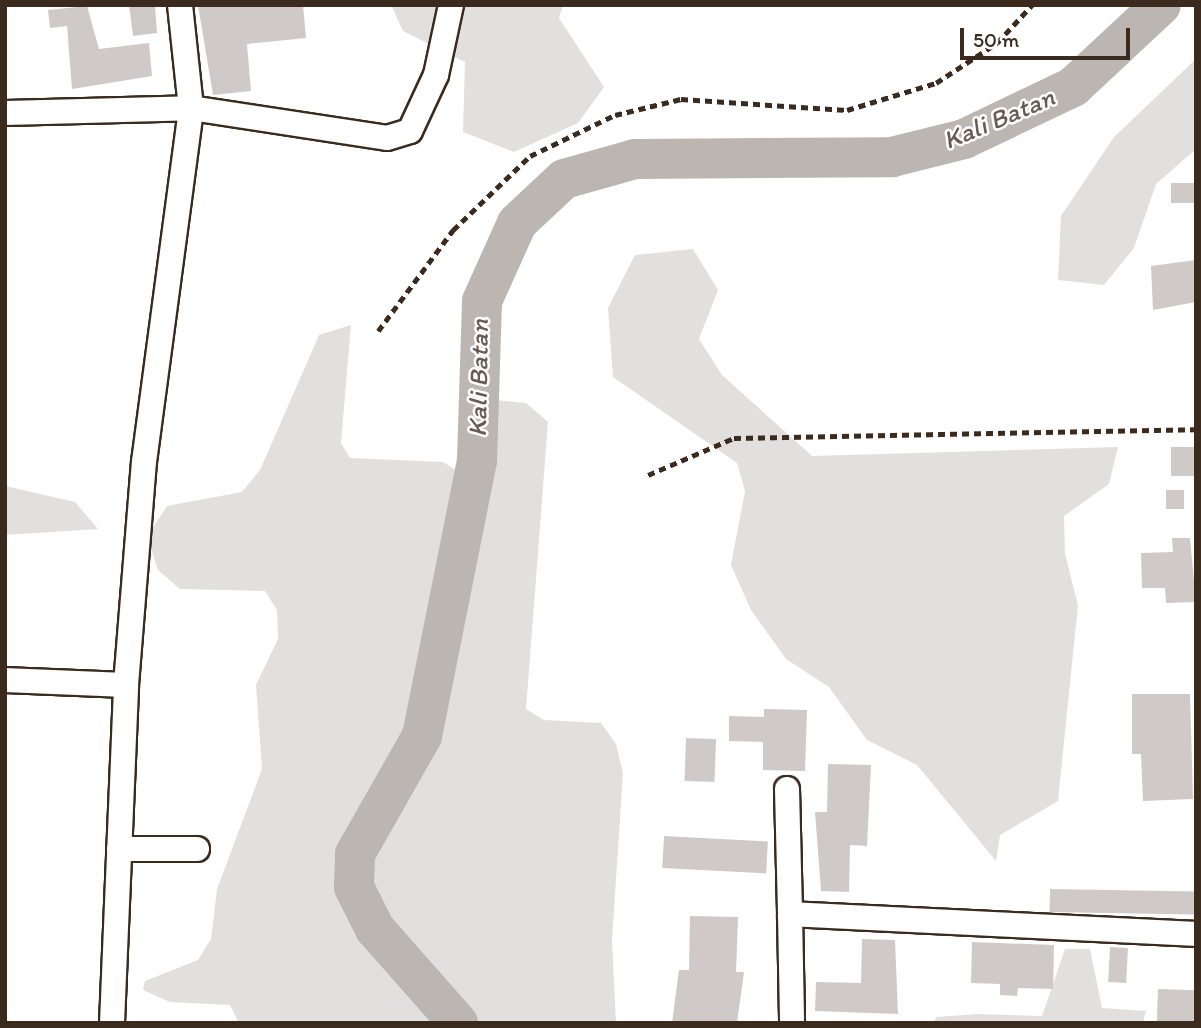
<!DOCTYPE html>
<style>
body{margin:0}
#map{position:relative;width:1201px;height:1028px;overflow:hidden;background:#fff;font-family:Itim,sans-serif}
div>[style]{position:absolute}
.green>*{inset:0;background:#e2e0de}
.river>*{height:40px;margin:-20px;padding:0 20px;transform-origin:20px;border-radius:20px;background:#bcb6b3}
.building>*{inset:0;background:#cfcac7;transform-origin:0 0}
.path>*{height:4.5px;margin-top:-2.25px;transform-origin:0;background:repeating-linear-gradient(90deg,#3b2a1e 0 7px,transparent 0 12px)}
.roads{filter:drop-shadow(2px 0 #3b2a1e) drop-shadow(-2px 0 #3b2a1e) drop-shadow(0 2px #3b2a1e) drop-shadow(0 -2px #3b2a1e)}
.minor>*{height:24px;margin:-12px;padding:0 12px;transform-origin:12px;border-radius:12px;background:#fff}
span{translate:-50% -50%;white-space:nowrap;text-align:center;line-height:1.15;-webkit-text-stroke:5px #fff;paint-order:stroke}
.water-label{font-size:26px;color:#685b52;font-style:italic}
.frame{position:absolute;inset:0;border:7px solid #3b2a1e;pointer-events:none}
.scale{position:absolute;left:960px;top:28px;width:170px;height:32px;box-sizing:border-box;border:4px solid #3b2a1e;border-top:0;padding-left:9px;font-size:21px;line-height:24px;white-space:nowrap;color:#3b2a1e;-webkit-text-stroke:5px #fff;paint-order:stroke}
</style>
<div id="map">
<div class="green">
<div style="clip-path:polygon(391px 5px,563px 5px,559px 18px,604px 87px,578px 123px,514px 152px,463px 132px,465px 62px,403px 31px)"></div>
<div style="clip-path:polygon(1196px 59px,1196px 149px,1156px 184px,1134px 248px,1104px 285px,1058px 280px,1061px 216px,1114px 137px)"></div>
<div style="clip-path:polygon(693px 249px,718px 290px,699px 339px,722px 375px,812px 456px,1118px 447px,1109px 484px,1064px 516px,1065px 554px,1078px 605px,1058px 801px,1000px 835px,996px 861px,917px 765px,867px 740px,829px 687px,786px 659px,751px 610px,731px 565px,745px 491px,737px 463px,613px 377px,608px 308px,635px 255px)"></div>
<div style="clip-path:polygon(351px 325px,341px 443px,350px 458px,443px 462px,473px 481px,475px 398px,526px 403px,548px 422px,526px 709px,544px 720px,601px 723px,616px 744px,623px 773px,612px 940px,616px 1023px,239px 1023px,230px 1005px,170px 1002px,143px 990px,145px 981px,198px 960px,211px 939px,217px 889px,262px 769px,256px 685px,278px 639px,277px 610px,265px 591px,180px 589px,158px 570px,147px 536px,167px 506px,242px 492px,260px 470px,319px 335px)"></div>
<div style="clip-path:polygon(5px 486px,75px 502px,98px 529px,5px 535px)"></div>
<div style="clip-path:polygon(1065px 949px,1090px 949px,1102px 1008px,1146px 1011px,1143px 1023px,934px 1023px,936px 1017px,978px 1014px,1042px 1016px)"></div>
</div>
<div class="river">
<div style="left:458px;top:1023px;width:125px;rotate:-131.4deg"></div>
<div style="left:375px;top:929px;width:47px;rotate:-116.6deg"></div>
<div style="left:354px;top:887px;width:33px;rotate:-88deg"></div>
<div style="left:355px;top:854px;width:136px;rotate:-60.4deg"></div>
<div style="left:422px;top:736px;width:280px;rotate:-78.7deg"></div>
<div style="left:477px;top:461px;width:160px;rotate:-88.2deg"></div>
<div style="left:482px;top:301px;width:85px;rotate:-65.8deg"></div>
<div style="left:517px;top:223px;width:64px;rotate:-43.1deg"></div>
<div style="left:564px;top:179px;width:74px;rotate:-15.7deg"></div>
<div style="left:635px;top:159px;width:257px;rotate:-0.4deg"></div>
<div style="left:892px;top:157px;width:74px;rotate:-14deg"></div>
<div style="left:964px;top:139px;width:121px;rotate:-25.5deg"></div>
<div style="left:1073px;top:87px;width:120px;rotate:-43deg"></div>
</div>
<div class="building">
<div style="clip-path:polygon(129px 5px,155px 5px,157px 33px,133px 36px)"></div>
<div style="clip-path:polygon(198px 5px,303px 5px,306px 38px,247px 44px,251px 91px,213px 95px)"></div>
<div style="clip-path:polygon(87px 6px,99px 49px,149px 43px,152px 76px,72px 89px,67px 26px,50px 28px,48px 10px)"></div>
<div style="left:1196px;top:183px;width:20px;height:25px;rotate:90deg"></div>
<div style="clip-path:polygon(1196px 260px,1196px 302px,1153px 310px,1151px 266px)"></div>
<div style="left:1196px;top:447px;width:29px;height:25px;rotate:90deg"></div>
<div style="left:1166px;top:490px;width:18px;height:19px"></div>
<div style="clip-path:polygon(1172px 538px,1190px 538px,1196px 602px,1166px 603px,1165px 588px,1142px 588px,1141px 553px,1173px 552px)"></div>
<div style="clip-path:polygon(1132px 694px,1190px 694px,1193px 799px,1143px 801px,1141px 754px,1132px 754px)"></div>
<div style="clip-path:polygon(764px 709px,807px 710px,805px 771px,763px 770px,763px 742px,729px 741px,729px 716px,764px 717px)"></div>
<div style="left:686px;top:738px;width:30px;height:43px;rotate:2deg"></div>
<div style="clip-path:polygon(828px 764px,871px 765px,867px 846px,850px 845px,849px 892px,821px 891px,815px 812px,827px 812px)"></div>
<div style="left:664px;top:836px;width:104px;height:32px;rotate:3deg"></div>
<div style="left:1050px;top:889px;width:146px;height:23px;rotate:1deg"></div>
<div style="clip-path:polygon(690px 916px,738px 917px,736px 972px,744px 972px,737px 1023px,672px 1023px,679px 970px,689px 970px)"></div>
<div style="clip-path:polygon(862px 939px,895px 940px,898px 1014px,815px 1011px,816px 982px,861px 983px)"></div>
<div style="clip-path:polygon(972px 942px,1054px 945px,1053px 989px,1018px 988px,1017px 996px,1000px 995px,1000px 984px,971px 983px)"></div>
<div style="left:1110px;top:947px;width:18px;height:35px;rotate:3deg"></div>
<div style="left:1158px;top:989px;width:38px;height:34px;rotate:2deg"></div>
</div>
<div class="path">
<div style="left:378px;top:331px;width:126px;rotate:-53.4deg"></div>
<div style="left:453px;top:230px;width:107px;rotate:-43.9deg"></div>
<div style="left:530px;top:156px;width:94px;rotate:-25.8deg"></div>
<div style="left:615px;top:115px;width:68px;rotate:-13.6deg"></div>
<div style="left:681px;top:99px;width:166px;rotate:3.8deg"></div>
<div style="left:847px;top:110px;width:93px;rotate:-16.9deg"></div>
<div style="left:936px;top:83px;width:73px;rotate:-33.3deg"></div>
<div style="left:997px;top:43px;width:52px;rotate:-47.4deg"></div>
<div style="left:648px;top:475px;width:94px;rotate:-23.3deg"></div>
<div style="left:734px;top:438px;width:462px;rotate:-1.1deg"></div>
</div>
<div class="roads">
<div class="minor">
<div style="left:5px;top:113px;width:186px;rotate:-1.5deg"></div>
<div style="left:191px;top:108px;width:198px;rotate:8.7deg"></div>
<div style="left:387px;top:138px;width:24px;rotate:-17deg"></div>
<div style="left:410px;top:131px;width:62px;rotate:-65.1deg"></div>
<div style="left:436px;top:75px;width:72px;rotate:-77.9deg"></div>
<div style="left:5px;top:680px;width:121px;rotate:2.4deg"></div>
<div style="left:787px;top:789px;width:125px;rotate:88.6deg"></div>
<div style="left:790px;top:914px;width:406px;rotate:2.8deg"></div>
<div style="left:119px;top:849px;width:78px"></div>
<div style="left:790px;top:914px;width:109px;rotate:88.9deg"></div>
<div style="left:112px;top:1023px;width:338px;rotate:-87.6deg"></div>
<div style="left:126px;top:685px;width:224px;rotate:-85.4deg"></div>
<div style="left:144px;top:462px;width:357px;rotate:-82.4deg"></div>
<div style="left:191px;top:108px;width:104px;rotate:-96.1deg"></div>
</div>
</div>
<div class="water-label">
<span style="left:999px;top:119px;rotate:-23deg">Kali Batan</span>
<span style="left:479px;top:378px;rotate:-89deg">Kali Batan</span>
</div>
<div class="frame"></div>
<div class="scale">50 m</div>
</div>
